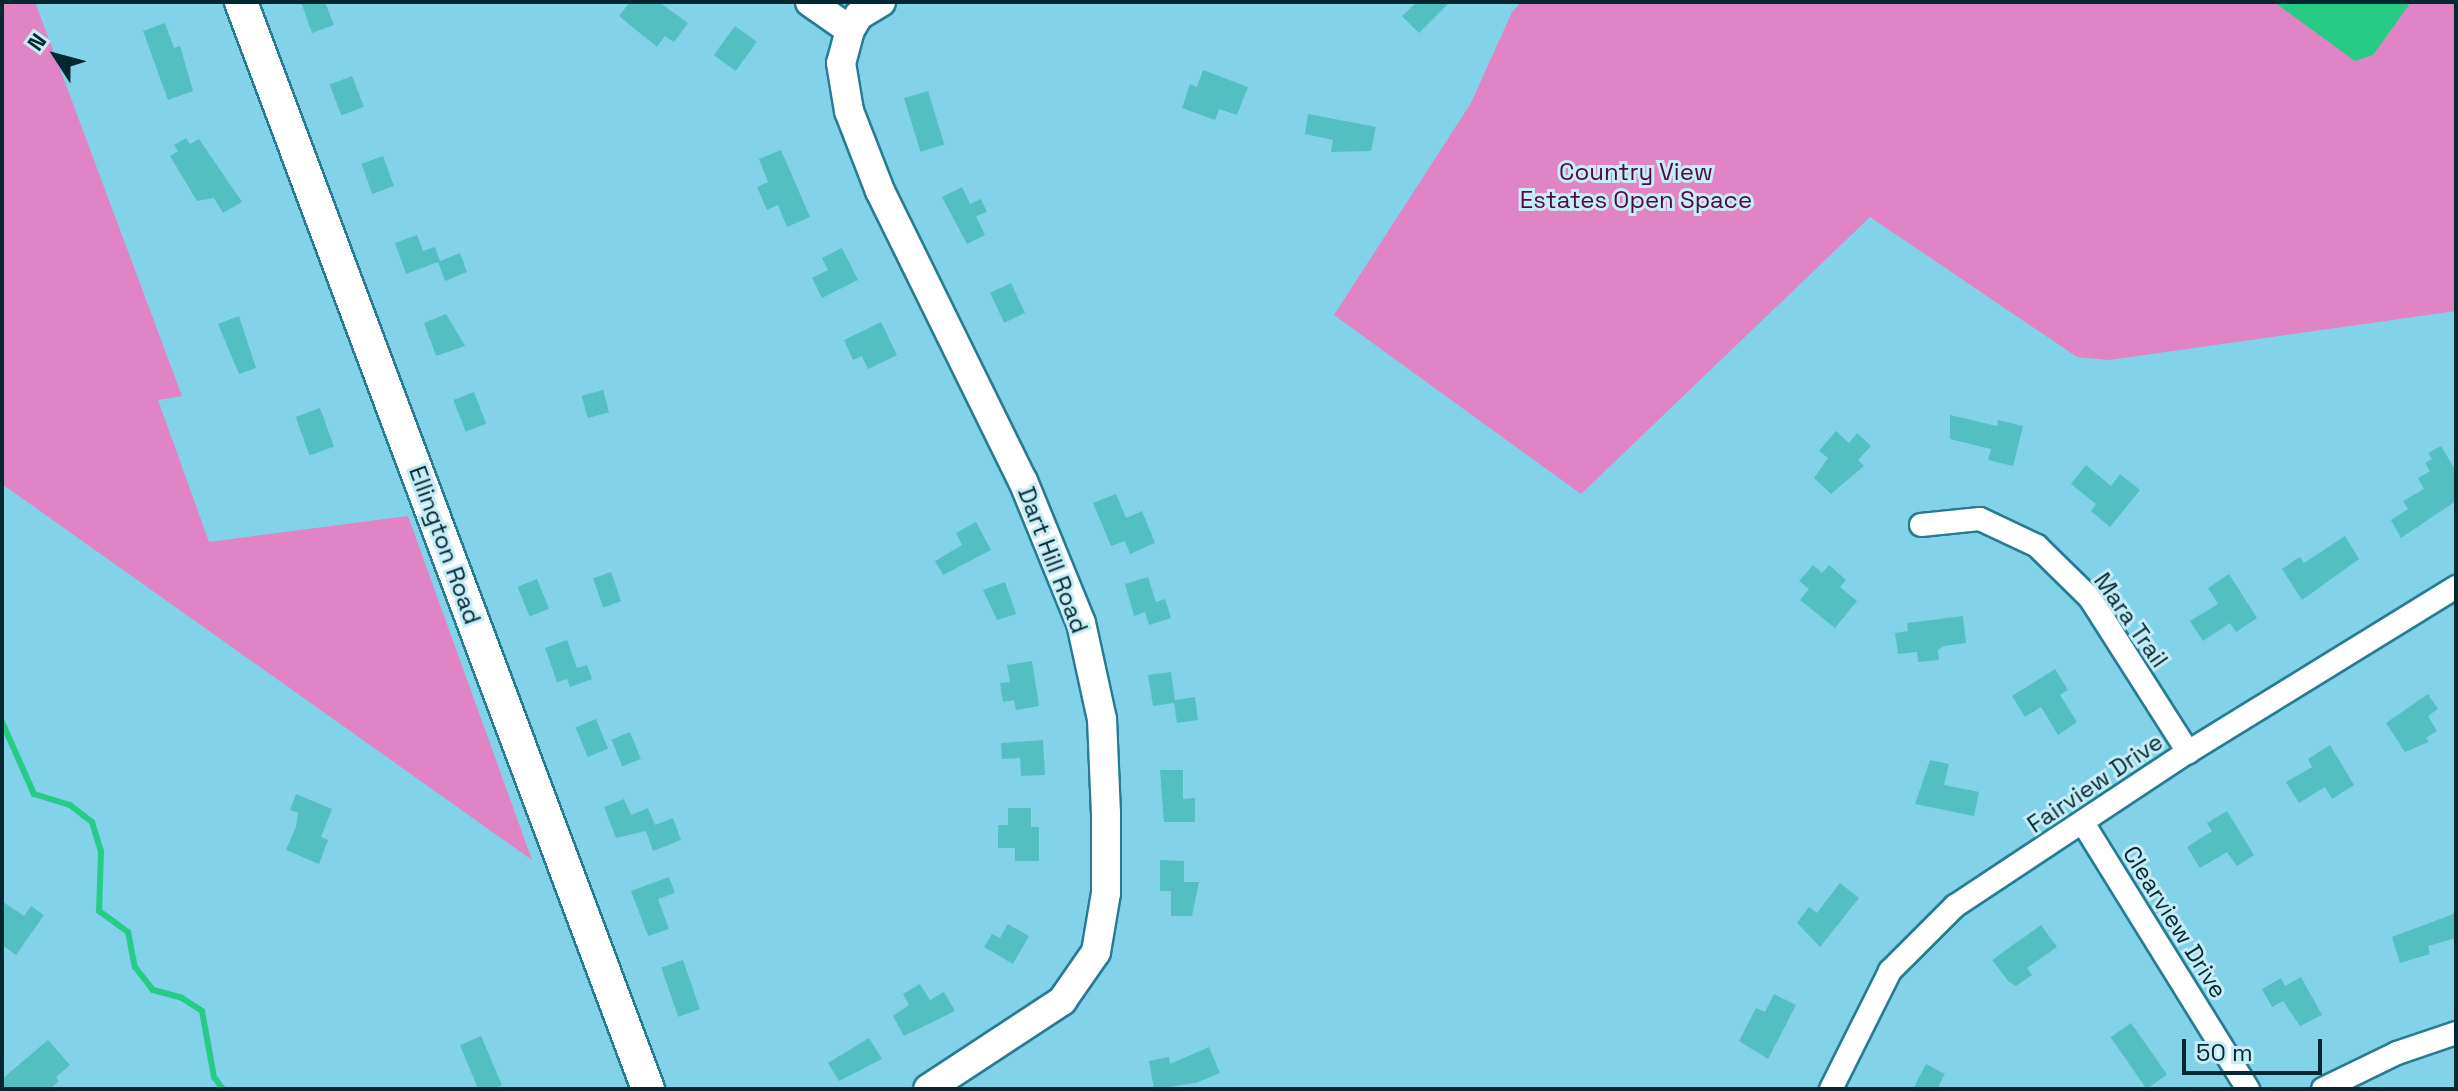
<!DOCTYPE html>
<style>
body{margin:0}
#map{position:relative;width:2458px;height:1091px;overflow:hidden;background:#82d2ea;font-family:"Space Grotesk",sans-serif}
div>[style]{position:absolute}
.green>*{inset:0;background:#e084c5}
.water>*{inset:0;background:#26cb86}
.stream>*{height:6px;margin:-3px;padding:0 3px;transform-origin:3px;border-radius:3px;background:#26cb86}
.building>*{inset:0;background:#53bfc3;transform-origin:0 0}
.roads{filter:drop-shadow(2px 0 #277c92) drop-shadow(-2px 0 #277c92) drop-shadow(0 2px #277c92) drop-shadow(0 -2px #277c92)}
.minor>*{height:22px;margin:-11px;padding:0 11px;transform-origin:11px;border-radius:11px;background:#fff}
.tertiary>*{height:28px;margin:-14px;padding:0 14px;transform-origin:14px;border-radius:14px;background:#fff}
.secondary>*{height:32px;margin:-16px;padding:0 16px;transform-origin:16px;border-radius:16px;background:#fff}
span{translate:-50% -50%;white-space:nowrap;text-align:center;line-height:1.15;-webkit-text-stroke:6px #c6ecf8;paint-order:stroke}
.park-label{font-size:24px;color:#4f0a41}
.street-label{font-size:24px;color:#042831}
.frame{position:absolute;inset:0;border:4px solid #042831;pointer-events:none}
.north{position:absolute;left:16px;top:16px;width:80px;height:80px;-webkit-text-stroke:6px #c6ecf8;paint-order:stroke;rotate:306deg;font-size:22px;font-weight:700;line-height:32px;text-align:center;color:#042831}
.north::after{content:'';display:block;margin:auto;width:28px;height:36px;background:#042831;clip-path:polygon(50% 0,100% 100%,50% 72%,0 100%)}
.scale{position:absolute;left:2182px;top:1039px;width:140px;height:36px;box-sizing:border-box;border:4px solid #042831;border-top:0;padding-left:10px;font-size:24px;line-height:28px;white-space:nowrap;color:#042831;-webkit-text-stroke:6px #c6ecf8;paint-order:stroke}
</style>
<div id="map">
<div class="green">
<div style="clip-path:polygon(2px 2px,35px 2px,182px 396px,158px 400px,209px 542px,408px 516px,532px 860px,2px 484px)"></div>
<div style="clip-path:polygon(1521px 2px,2456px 2px,2456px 311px,2109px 360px,2077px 357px,1870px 217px,1581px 494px,1334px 315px,1471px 103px,1512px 12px)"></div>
</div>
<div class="water">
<div style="clip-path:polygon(2274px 2px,2411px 2px,2373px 55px,2355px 61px)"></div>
</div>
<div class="stream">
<div style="left:2px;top:722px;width:79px;rotate:66deg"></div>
<div style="left:34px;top:794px;width:38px;rotate:17deg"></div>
<div style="left:70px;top:805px;width:28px;rotate:38deg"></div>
<div style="left:92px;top:822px;width:31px;rotate:73deg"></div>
<div style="left:101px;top:852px;width:59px;rotate:91.9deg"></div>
<div style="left:99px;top:911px;width:36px;rotate:36deg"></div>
<div style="left:128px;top:932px;width:36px;rotate:79deg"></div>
<div style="left:135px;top:967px;width:29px;rotate:52deg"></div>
<div style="left:153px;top:990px;width:30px;rotate:15deg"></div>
<div style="left:182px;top:998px;width:24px;rotate:33deg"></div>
<div style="left:202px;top:1011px;width:67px;rotate:79.7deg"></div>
<div style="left:214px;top:1077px;width:15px;rotate:53deg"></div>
</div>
<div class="building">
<div style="clip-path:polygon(301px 2px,325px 2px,334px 25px,312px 33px)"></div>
<div style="clip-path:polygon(630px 2px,659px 2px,688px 23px,674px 42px,665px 36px,657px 47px,619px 16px)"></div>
<div style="clip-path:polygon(1417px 2px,1450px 2px,1419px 33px,1402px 16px)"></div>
<div style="clip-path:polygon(165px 23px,174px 48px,180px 46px,193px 91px,168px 100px,143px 31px)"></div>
<div style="left:735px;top:26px;width:27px;height:36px;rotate:36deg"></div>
<div style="clip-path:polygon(1203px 70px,1248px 87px,1237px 115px,1219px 109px,1215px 120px,1182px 108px,1190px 84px,1197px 87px)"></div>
<div style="left:352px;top:76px;width:33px;height:24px;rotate:69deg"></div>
<div style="left:928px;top:91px;width:56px;height:25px;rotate:73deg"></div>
<div style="clip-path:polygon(1308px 114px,1376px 127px,1371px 151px,1331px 152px,1333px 140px,1305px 134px)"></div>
<div style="clip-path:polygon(186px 138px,190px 144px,199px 139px,242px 202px,223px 213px,214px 198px,197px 201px,170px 156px,178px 151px,174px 145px)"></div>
<div style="clip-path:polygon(781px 150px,810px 217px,787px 227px,778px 205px,767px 210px,757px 187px,768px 182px,759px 159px)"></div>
<div style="left:383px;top:156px;width:32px;height:23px;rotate:70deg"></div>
<div style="clip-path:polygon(962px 187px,970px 204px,981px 199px,987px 212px,976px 216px,985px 235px,967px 244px,942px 197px)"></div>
<div style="clip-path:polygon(417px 235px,423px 251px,435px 247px,440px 261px,460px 253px,467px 272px,445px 281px,438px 262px,406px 274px,395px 243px)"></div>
<div style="clip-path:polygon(842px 248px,858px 280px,822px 298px,812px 278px,828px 270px,822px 258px)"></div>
<div style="left:1011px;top:283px;width:33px;height:23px;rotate:65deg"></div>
<div style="clip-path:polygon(446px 314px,465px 346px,436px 356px,424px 323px)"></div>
<div style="clip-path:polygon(239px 316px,256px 368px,239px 374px,218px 324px)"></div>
<div style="clip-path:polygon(881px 322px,897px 355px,868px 369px,862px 356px,853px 360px,844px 340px)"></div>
<div style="left:603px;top:390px;width:23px;height:22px;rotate:75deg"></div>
<div style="left:474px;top:392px;width:34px;height:22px;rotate:69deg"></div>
<div style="left:320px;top:408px;width:41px;height:26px;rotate:70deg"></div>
<div style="clip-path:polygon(1950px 415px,1997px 426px,1998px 420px,2023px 426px,2013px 466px,1988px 460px,1991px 449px,1950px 439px)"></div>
<div style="clip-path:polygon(1836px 431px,1849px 443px,1857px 433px,1871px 446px,1858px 460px,1864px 466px,1831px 494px,1814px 478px,1828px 458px,1819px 451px)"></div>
<div style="clip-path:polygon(2441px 446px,2456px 471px,2456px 501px,2401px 538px,2391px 520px,2408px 509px,2403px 501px,2424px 489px,2418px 478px,2430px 471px,2425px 463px,2432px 459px,2428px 453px)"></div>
<div style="clip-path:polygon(2086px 465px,2111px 486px,2120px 474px,2140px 490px,2110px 527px,2091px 511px,2096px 504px,2071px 484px)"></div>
<div style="clip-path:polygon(1116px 494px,1126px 518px,1142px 511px,1155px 543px,1130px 554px,1125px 541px,1111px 546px,1093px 503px)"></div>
<div style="clip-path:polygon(976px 522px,991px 550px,943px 575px,935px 561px,962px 545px,956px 533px)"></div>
<div style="clip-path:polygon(2345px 536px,2359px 559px,2302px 600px,2282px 569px,2300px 557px,2304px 563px)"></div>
<div style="clip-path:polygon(1813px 565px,1822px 573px,1829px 565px,1846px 580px,1840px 587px,1857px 601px,1835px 628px,1800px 600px,1809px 589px,1799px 581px)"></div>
<div style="left:611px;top:572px;width:31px;height:19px;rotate:71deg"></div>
<div style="clip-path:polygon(2229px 574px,2257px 618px,2236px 632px,2230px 623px,2203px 641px,2190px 621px,2218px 604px,2208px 588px)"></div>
<div style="clip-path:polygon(1148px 577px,1156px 602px,1165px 599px,1171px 618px,1149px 625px,1145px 612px,1134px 616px,1125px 584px)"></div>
<div style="left:537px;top:579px;width:32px;height:21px;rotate:68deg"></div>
<div style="clip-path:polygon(1005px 582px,1016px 614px,997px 620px,983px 590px)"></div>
<div style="clip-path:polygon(1963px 616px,1966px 643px,1944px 646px,1938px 650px,1939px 660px,1918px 662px,1917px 652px,1898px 654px,1895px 633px,1908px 631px,1907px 623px)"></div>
<div style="clip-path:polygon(567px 640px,577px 668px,587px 665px,592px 679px,570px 687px,567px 679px,557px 682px,545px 648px)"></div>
<div style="clip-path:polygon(1032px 661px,1039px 706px,1016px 710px,1014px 700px,1003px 702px,1000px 683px,1010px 682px,1007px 665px)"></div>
<div style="clip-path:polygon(2055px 669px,2068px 690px,2060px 695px,2077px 722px,2058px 735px,2041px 707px,2025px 717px,2012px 696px)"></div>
<div style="clip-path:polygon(1171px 672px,1175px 700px,1195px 697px,1198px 720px,1177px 723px,1174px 703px,1153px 706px,1148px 675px)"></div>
<div style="clip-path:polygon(2428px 694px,2438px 709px,2428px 716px,2437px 731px,2426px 738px,2429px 742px,2405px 752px,2386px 723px)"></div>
<div style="left:596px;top:719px;width:32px;height:22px;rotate:68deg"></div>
<div style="left:630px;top:732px;width:29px;height:20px;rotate:68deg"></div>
<div style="clip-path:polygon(1043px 740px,1045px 775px,1021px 776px,1020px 758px,1002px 759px,1001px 743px)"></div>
<div style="clip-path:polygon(2330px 745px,2354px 785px,2332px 799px,2325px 787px,2299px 803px,2286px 782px,2312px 767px,2308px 759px)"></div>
<div style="clip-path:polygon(1930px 760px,1949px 764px,1944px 785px,1979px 792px,1974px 816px,1915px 804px)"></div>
<div style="clip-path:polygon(1160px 770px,1183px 770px,1183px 799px,1195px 798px,1195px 822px,1164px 822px)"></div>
<div style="clip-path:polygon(296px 794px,332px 809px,321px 837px,328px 840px,319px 864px,286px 850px,296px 827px,298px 813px,290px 810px)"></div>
<div style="clip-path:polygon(624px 799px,631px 815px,648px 808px,655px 825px,673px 818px,681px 840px,653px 851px,646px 831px,616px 838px,604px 807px)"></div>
<div style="clip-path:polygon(1008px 808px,1031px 808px,1031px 827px,1039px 827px,1039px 861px,1015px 861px,1015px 848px,998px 848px,998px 825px,1008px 825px)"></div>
<div style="clip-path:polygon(2227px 811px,2254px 855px,2237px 866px,2227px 852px,2200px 868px,2187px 847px,2212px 831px,2207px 823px)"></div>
<div style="clip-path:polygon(1160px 860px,1184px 861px,1184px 882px,1199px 882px,1192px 916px,1171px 916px,1171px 891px,1160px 891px)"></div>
<div style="clip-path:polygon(669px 877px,675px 893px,658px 899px,669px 929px,648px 936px,631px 891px)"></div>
<div style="clip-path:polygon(1840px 883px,1859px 898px,1820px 947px,1797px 923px,1809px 907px,1817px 913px)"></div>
<div style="clip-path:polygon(2px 901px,24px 916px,31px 906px,44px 915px,16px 955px,2px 945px)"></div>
<div style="clip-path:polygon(2456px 913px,2456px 938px,2428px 946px,2430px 954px,2400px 963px,2392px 937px)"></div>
<div style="clip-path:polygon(1008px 924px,1029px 936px,1013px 964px,984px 947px,992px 934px,1000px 938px)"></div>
<div style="clip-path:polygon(2041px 925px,2057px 947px,2027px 968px,2032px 975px,2016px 986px,2009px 982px,1992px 960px)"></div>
<div style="left:683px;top:960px;width:52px;height:23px;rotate:71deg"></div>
<div style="clip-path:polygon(2301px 977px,2322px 1015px,2300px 1026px,2283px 1001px,2272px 1007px,2262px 989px,2281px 978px,2285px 986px)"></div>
<div style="clip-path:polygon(920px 984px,930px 1000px,944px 992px,955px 1011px,904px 1036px,893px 1016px,909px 1005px,903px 994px)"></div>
<div style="clip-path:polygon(1774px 994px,1796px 1005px,1768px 1059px,1739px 1041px,1756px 1008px,1765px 1012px)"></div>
<div style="left:2131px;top:1023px;width:63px;height:25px;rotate:55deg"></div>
<div style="clip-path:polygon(481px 1036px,502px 1085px,492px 1089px,478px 1089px,460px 1045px)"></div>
<div style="clip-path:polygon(869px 1038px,882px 1059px,839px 1081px,828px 1063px)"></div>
<div style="clip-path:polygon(48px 1040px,70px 1065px,56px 1077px,59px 1081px,50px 1089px,2px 1089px,2px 1079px)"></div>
<div style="clip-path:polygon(1209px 1047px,1220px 1073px,1196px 1083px,1154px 1089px,1149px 1061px,1169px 1057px,1170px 1064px)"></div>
<div style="clip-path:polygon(1926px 1064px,1945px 1074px,1937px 1089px,1913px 1089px)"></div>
</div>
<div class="roads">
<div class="minor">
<div style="left:1921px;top:525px;width:59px;rotate:-5.8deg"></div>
<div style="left:1980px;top:519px;width:63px;rotate:25.3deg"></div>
<div style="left:2037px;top:546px;width:74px;rotate:44.5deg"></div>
<div style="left:2090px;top:598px;width:183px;rotate:57.5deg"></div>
<div style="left:2083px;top:823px;width:313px;rotate:58.2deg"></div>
<div style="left:1831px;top:1089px;width:132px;rotate:-63.4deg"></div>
<div style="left:1890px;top:971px;width:92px;rotate:-45deg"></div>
<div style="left:1955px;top:906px;width:279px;rotate:-33.5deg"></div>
<div style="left:2188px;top:752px;width:315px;rotate:-31.6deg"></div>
<div style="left:2323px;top:1089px;width:82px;rotate:-25.9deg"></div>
<div style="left:2397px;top:1053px;width:62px;rotate:-18.7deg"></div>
</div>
<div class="tertiary">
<div style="left:810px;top:2px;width:49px;rotate:35deg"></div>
<div style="left:881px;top:2px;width:26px;rotate:149deg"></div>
<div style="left:859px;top:15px;width:17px;rotate:121deg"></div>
<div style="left:850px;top:30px;width:34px;rotate:105deg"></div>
<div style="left:841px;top:63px;width:49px;rotate:80.5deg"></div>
<div style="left:849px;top:111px;width:86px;rotate:68.8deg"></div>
<div style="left:880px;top:191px;width:323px;rotate:63.8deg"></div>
<div style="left:1023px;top:481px;width:153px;rotate:67.8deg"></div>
<div style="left:1081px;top:623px;width:98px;rotate:77.7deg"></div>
<div style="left:1102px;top:719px;width:94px;rotate:87.6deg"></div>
<div style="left:1106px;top:813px;width:80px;rotate:90deg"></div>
<div style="left:1106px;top:893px;width:60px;rotate:99.6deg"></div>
<div style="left:1096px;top:952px;width:60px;rotate:124.8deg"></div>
<div style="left:1062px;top:1001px;width:160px;rotate:146.7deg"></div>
</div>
<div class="secondary">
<div style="left:241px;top:2px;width:1161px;rotate:69.47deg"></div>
</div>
</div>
<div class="park-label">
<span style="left:1636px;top:186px">Country View<br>Estates Open Space</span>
</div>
<div class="street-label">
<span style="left:445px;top:545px;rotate:70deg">Ellington Road</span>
<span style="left:1053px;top:560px;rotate:69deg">Dart Hill Road</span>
<span style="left:2131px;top:620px;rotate:55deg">Mara Trail</span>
<span style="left:2095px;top:783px;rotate:-34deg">Fairview Drive</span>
<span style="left:2175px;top:922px;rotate:58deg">Clearview Drive</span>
</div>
<div class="frame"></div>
<div class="north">N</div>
<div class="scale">50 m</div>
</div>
